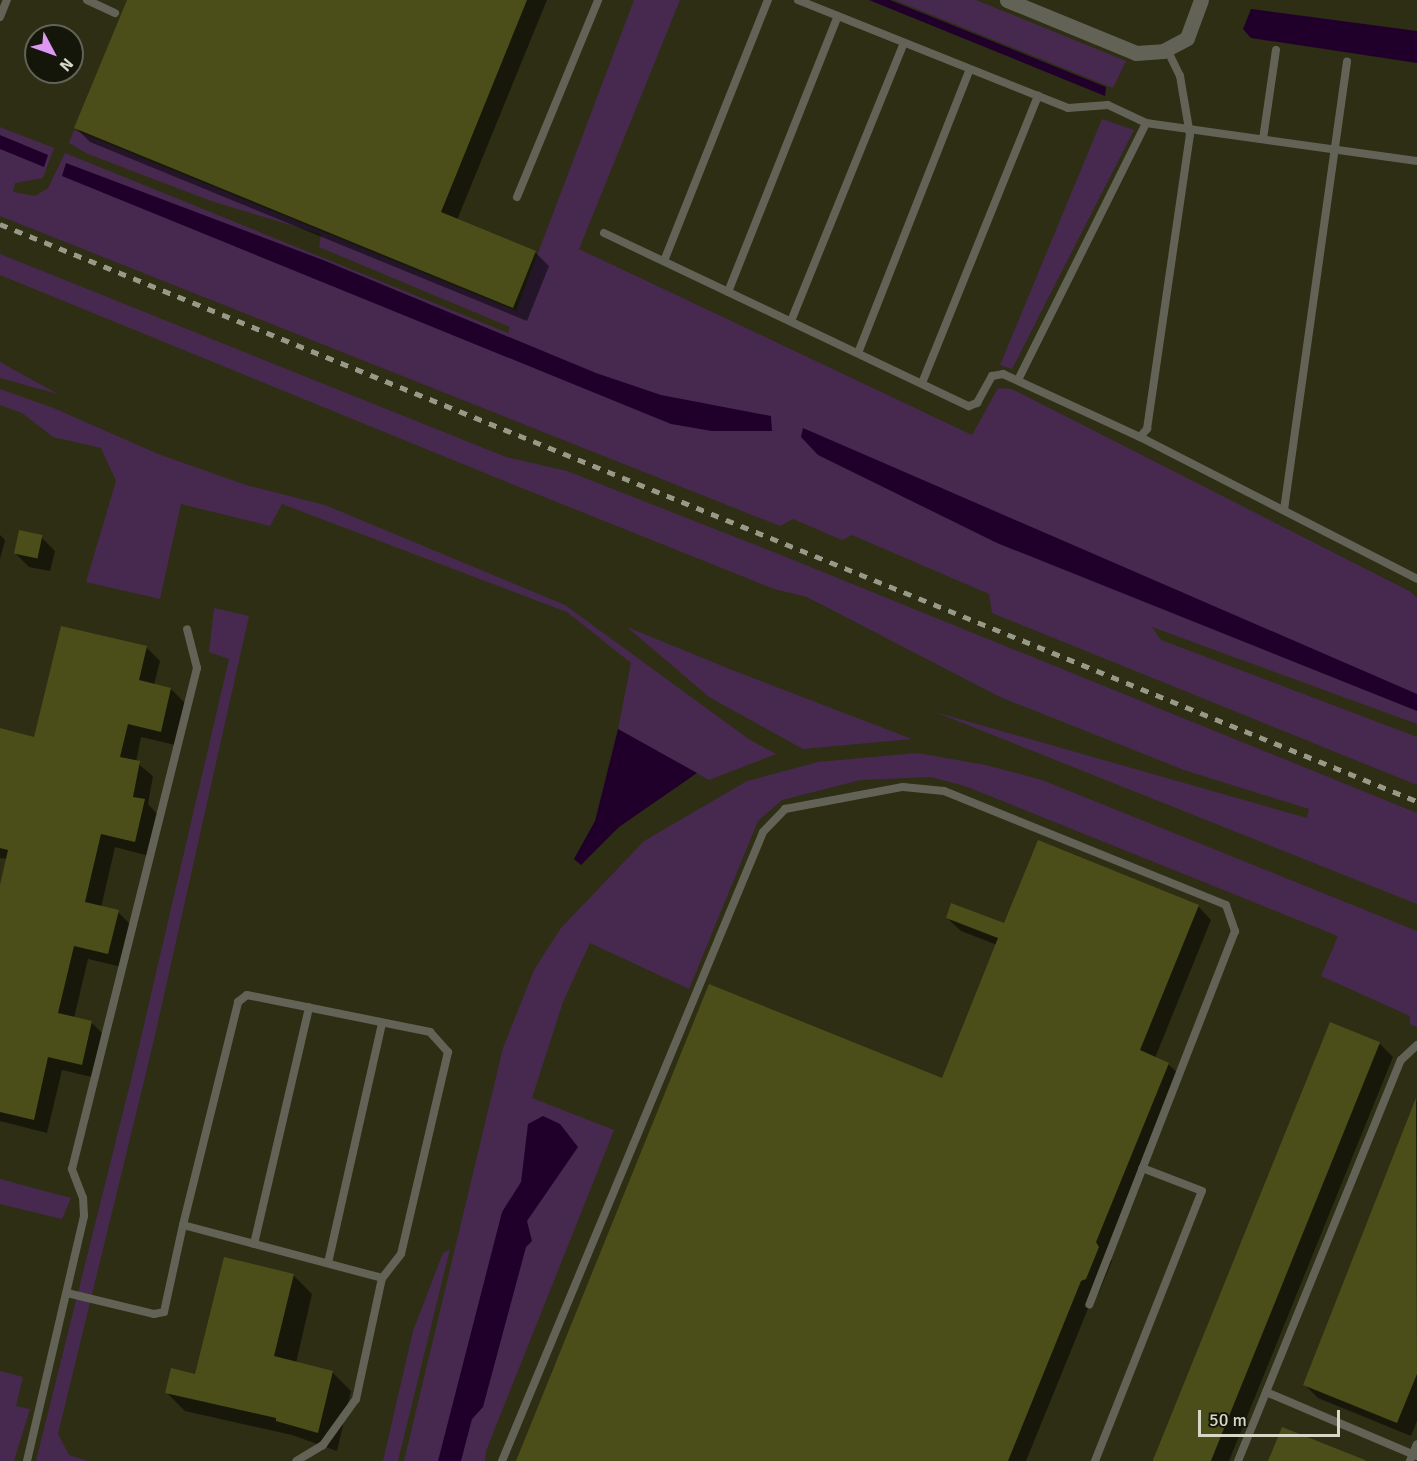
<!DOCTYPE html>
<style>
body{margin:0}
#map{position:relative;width:1417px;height:1461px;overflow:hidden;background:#2d2e14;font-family:Signika,sans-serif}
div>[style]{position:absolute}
.green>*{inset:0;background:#472950}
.water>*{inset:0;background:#20002a}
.shadow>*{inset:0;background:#0007}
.building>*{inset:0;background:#4c4e19;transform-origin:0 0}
.lane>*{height:8px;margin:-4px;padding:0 4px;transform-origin:4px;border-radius:4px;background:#626356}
.street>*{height:15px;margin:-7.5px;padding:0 7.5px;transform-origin:7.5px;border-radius:7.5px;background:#626356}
.rail>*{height:4.5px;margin-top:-2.25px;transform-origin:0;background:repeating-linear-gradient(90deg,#989986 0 8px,transparent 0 16px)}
span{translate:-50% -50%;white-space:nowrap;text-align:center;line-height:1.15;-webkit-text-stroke:5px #15160a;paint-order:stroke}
.north{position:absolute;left:24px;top:24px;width:60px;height:60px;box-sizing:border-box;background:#15160a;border:2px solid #626356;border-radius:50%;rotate:131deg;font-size:16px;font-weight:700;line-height:24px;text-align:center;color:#d6d7c7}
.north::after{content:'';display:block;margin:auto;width:21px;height:27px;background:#de98f2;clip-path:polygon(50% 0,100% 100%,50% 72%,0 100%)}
.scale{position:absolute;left:1198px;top:1410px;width:142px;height:27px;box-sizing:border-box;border:3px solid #d6d7c7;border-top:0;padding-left:8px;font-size:18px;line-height:21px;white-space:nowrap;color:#d6d7c7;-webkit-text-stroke:4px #15160a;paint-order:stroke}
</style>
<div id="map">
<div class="green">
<div style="clip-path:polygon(634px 0,680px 0,579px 249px,972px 435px,998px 388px,1012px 389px,1411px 592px,1417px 598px,1417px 724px,1152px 627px,1161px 640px,1417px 737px,1417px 785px,992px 613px,989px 594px,852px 535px,842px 540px,793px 519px,780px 526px,0 216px,0 127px,54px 148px,43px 178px,15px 183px,13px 192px,35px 196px,48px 188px,65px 153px,508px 333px,510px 327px,319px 247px,321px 234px,211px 201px,88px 154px,69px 143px,74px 130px,516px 311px)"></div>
<div style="clip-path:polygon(895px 0,976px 0,1126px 61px,1113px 88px)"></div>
<div style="clip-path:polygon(1102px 119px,1134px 130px,1012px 369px,1000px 365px)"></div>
<div style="clip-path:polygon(0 254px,506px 457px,567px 471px,781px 555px,1417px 813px,1417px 904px,935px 712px,1307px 818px,1309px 809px,1184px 770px,1000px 697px,807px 597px,774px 589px,502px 480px,0 275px)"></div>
<div style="clip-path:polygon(0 362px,58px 394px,0 378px)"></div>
<div style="clip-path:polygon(0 389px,56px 409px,158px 454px,246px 485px,325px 505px,565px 605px,750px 740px,776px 754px,709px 780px,618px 729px,631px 663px,567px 612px,282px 504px,270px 526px,181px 504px,160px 599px,86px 582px,116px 481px,101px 448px,53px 437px,22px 413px,0 405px)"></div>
<div style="clip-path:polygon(214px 608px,249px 616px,153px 1044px,58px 1434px,69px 1455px,88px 1461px,36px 1461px,133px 1072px,229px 659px,209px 652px)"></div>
<div style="clip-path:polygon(627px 627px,732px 670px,912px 739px,803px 749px,709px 697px)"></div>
<div style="clip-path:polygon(917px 753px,986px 765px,1042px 780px,1417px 931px,1417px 1027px,1410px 1024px,1410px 1016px,1321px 976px,1338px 936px,965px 786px,930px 777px,861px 780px,782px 800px,758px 821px,689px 989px,590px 943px,563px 1002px,532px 1098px,614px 1130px,486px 1451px,485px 1461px,404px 1461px,503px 1048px,534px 970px,561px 928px,644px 841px,747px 781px,818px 762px)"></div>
<div style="clip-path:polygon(0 1179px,71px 1198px,62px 1219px,0 1204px)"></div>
<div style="clip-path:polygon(450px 1249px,398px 1461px,383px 1461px,413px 1331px,443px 1253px)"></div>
<div style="clip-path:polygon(0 1371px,23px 1377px,16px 1406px,30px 1409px,14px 1461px,0 1461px)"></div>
</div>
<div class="water">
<div style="clip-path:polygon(869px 0,890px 0,1106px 87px,1105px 96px)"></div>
<div style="clip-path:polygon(1251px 9px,1417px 31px,1417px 63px,1251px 38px,1243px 29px)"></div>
<div style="clip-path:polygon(0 135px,48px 155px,44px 167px,0 149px)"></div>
<div style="clip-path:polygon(66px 163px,323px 260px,596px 373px,661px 395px,771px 416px,772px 431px,712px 431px,671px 424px,62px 176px)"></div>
<div style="clip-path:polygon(803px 428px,1417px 694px,1417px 711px,997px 543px,818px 455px,801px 437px)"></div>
<div style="clip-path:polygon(618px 729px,697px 773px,619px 827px,581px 865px,574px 859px,595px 821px)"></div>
<div style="clip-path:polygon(543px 1116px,560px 1124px,578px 1147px,527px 1221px,532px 1241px,526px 1247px,483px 1407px,472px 1419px,461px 1461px,438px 1461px,502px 1212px,521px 1182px,528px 1124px)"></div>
</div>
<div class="shadow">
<div style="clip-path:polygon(128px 0,547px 0,457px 220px,535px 252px,549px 266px,527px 321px,90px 142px,76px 128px)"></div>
<div style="clip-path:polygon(0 535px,5px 540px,0 559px)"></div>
<div style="clip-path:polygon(41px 537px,55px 551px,50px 571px,29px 567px,15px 553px)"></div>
<div style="clip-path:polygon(146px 647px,160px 661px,154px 685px,171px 689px,185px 703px,175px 745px,141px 737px,136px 762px,153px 776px,148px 804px,158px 815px,149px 856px,115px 847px,101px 908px,118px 912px,132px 926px,122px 967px,88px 959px,74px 1018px,91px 1022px,105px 1036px,96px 1078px,62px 1070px,47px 1133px,0 1121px,0 891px,8px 859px,0 858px,0 730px,36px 738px)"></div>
<div style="clip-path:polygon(1198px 906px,1211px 920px,1155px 1058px,1168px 1064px,1182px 1077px,1109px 1256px,1112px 1261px,1099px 1292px,1094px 1294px,1026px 1461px,518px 1461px,943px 1080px,997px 945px,961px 931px,947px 918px,1005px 925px)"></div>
<div style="clip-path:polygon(1379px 1043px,1393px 1057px,1229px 1461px,1156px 1461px)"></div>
<div style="clip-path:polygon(1417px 1100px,1417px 1421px,1411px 1436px,1318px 1398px,1304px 1384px)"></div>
<div style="clip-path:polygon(293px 1275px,312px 1294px,296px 1363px,332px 1372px,351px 1391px,337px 1451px,292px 1435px,185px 1411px,166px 1392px,196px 1376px)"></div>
</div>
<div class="building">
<div style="clip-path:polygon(127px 0,527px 0,441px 212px,536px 251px,513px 308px,74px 128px)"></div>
<div style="left:19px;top:530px;width:24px;height:24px;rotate:12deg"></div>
<div style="clip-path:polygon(61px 626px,147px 646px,139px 680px,171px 688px,161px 732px,128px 724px,120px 757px,140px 761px,133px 797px,145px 799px,135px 842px,101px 834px,85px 902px,119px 910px,108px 954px,74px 946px,58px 1013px,92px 1021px,82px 1065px,48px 1057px,34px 1120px,0 1112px,0 885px,8px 850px,0 848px,0 728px,34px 737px)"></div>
<div style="clip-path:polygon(1038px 840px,1199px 905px,1140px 1050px,1169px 1063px,1096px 1242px,1099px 1247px,1086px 1279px,1081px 1281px,1008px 1461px,516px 1461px,709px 984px,942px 1078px,998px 938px,946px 918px,951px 903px,1004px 923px)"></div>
<div style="left:1330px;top:1022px;width:54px;height:473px;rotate:22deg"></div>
<div style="clip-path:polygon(1416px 1098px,1417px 1374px,1397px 1423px,1303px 1385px)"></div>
<div style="clip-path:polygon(224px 1257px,294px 1274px,274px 1356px,333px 1371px,318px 1433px,276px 1421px,276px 1418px,165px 1393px,171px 1368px,195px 1374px)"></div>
<div style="clip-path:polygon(1282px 1427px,1365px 1460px,1365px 1461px,1268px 1461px)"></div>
</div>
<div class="lane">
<div style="left:87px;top:0;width:31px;rotate:25deg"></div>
<div style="left:798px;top:0;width:291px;rotate:21.8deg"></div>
<div style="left:1068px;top:108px;width:40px;rotate:-4.3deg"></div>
<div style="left:1108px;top:105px;width:42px;rotate:25.3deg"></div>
<div style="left:0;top:17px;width:18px;rotate:-68deg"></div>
<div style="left:1263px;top:139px;width:90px;rotate:-81.7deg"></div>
<div style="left:517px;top:197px;width:213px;rotate:-67.6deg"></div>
<div style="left:604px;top:233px;width:404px;rotate:25.4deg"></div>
<div style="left:969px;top:406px;width:9px;rotate:-21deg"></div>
<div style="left:977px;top:403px;width:31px;rotate:-61deg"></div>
<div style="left:992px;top:376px;width:11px;rotate:-10deg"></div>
<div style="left:1003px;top:374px;width:151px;rotate:24.7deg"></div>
<div style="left:1140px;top:437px;width:11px;rotate:-49deg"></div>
<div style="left:1147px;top:429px;width:297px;rotate:-81.7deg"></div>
<div style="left:1190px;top:135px;width:60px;rotate:-99.6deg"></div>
<div style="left:1180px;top:76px;width:30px;rotate:-116deg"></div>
<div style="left:664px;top:261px;width:281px;rotate:-68.3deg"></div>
<div style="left:728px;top:292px;width:297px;rotate:-68.3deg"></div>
<div style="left:791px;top:321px;width:300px;rotate:-67.9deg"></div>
<div style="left:858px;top:353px;width:305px;rotate:-68.5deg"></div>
<div style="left:1018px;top:380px;width:287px;rotate:-63.5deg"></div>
<div style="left:1146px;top:123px;width:274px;rotate:8deg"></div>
<div style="left:922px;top:383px;width:310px;rotate:-68deg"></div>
<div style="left:1140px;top:437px;width:311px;rotate:27.1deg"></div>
<div style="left:1284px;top:510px;width:453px;rotate:-82deg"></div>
<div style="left:183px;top:1225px;width:230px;rotate:-76.1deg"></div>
<div style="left:238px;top:1002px;width:11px;rotate:-38deg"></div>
<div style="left:247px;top:995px;width:187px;rotate:11.4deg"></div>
<div style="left:430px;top:1032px;width:27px;rotate:48deg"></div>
<div style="left:448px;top:1052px;width:207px;rotate:103.1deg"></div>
<div style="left:401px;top:1254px;width:31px;rotate:128deg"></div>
<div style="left:254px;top:1244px;width:243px;rotate:-76.9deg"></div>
<div style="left:328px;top:1263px;width:246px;rotate:-77.3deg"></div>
<div style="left:67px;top:1293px;width:89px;rotate:13.6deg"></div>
<div style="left:154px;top:1314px;width:10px;rotate:-11deg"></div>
<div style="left:164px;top:1312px;width:89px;rotate:-77.7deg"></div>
<div style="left:183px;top:1225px;width:206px;rotate:14.9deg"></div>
<div style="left:382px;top:1278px;width:124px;rotate:102.1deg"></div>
<div style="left:356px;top:1399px;width:57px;rotate:125.7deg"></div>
<div style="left:323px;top:1445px;width:31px;rotate:149deg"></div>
<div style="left:1266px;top:1392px;width:164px;rotate:23deg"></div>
<div style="left:27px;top:1461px;width:252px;rotate:-76.9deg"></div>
<div style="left:84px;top:1216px;width:18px;rotate:-93deg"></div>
<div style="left:83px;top:1198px;width:31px;rotate:-111deg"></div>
<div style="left:72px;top:1169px;width:516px;rotate:-75.99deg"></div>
<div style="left:197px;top:668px;width:40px;rotate:-104.4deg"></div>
<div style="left:502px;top:1461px;width:681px;rotate:-67.46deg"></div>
<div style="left:763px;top:832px;width:32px;rotate:-46deg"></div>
<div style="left:785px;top:809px;width:120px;rotate:-10.6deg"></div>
<div style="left:903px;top:787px;width:41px;rotate:5.6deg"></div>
<div style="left:944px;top:791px;width:304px;rotate:22deg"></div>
<div style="left:1226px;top:905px;width:28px;rotate:71deg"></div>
<div style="left:1235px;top:931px;width:401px;rotate:111.3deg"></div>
<div style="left:1095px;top:1461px;width:290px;rotate:-68.4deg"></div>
<div style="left:1202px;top:1191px;width:64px;rotate:-159deg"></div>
<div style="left:1238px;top:1461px;width:433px;rotate:-67.9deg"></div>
<div style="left:1401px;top:1060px;width:22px;rotate:-43deg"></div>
<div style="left:1410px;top:1461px;width:18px;rotate:-68deg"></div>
</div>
<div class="street">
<div style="left:1007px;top:0;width:139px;rotate:22.3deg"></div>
<div style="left:1136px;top:53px;width:27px;rotate:-4deg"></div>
<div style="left:1163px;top:51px;width:27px;rotate:-28deg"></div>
<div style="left:1187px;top:38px;width:40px;rotate:-69.8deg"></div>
</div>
<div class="rail">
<div style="left:0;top:224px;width:1530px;rotate:22.16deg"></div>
</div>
<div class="north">N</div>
<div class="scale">50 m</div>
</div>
